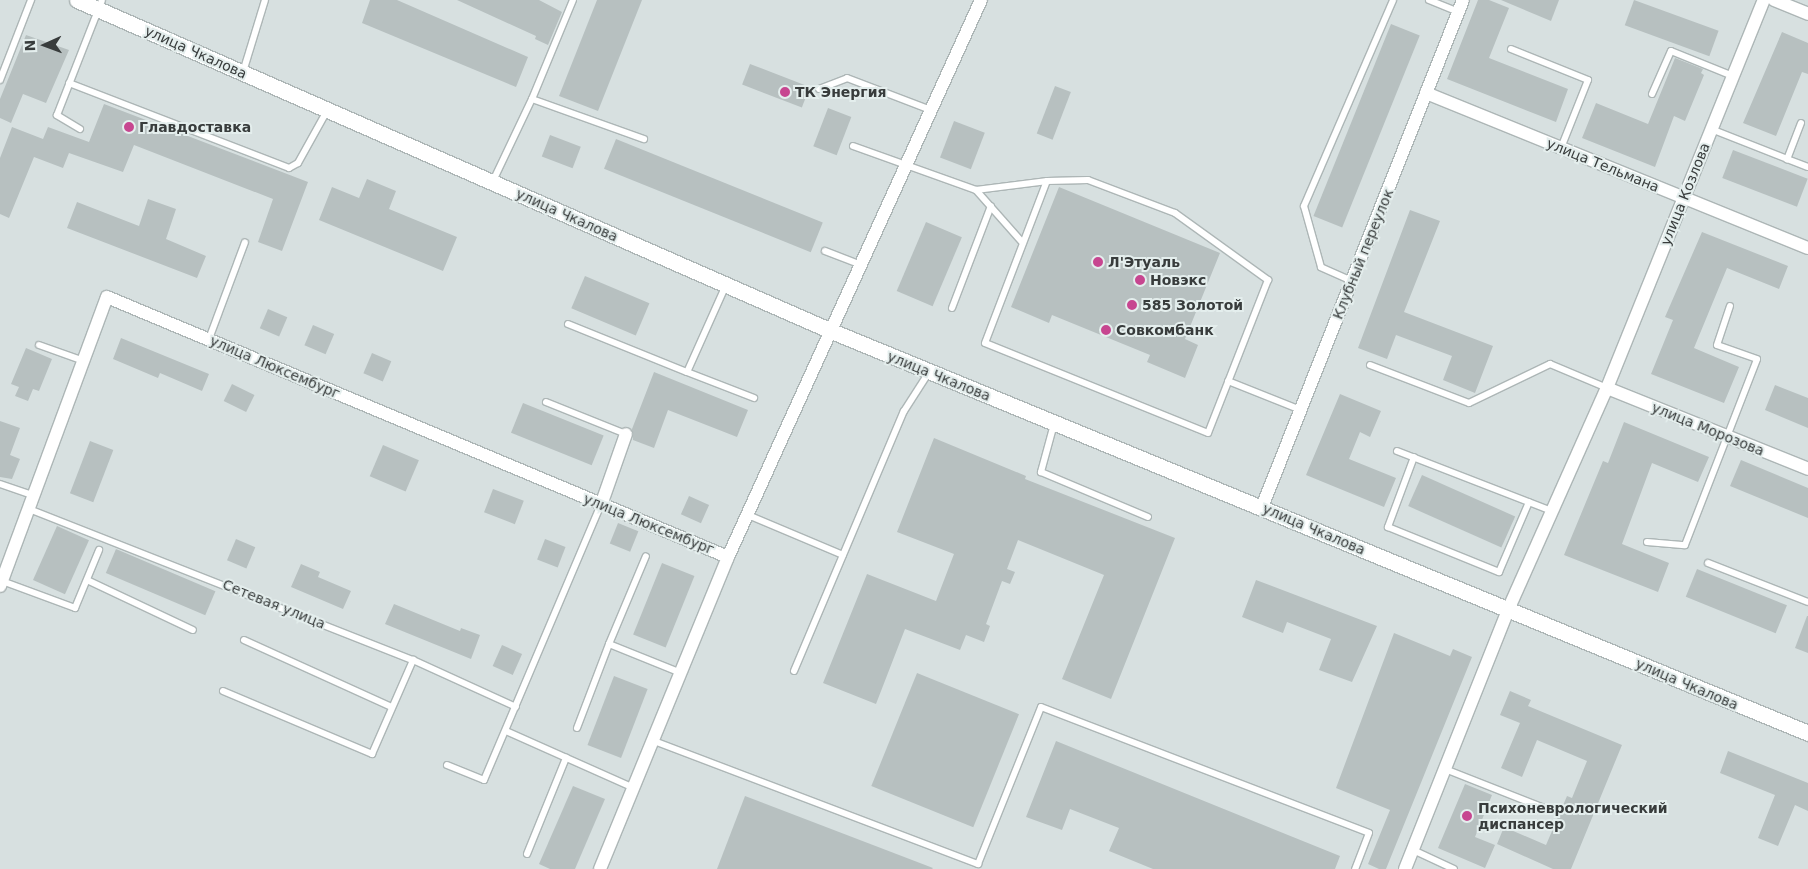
<!DOCTYPE html>
<meta charset="utf-8">
<style>
body{margin:0}
#map{position:relative;width:1808px;height:869px;overflow:hidden;background:#d7e0e0;font-family:"DejaVu Sans",sans-serif}
div>[style]{position:absolute}
.building>*{inset:0;background:#b7c0c0;transform-origin:0 0}
.roads{filter:drop-shadow(1px 0 #adb6b6) drop-shadow(-1px 0 #adb6b6) drop-shadow(0 1px #adb6b6) drop-shadow(0 -1px #adb6b6)}
.service>*{height:6px;margin:-3px;padding:0 3px;transform-origin:3px;border-radius:3px;background:#fff}
.minor>*{height:12px;margin:-6px;padding:0 6px;transform-origin:6px;border-radius:6px;background:#fff}
.tertiary>*{height:15px;margin:-7.5px;padding:0 7.5px;transform-origin:7.5px;border-radius:7.5px;background:#fff}
.dots>*{width:14px;height:14px;translate:-50% -50%;box-sizing:border-box;border:2px solid #e4eeed;border-radius:50%}
span{translate:-50% -50%;white-space:nowrap;text-align:center;line-height:1.15;-webkit-text-stroke:4px #e4eeed;paint-order:stroke}
.street-label{font-size:14px;color:#383c3c}
.poi-label{font-size:14px;color:#383c3c;font-weight:700}
.left{translate:0 -50%;text-align:left}
.north{position:absolute;left:20px;top:20px;width:50px;height:50px;-webkit-text-stroke:4px #e4eeed;paint-order:stroke;rotate:268deg;font-size:14px;font-weight:700;line-height:20px;text-align:center;color:#383c3c}
.north::after{content:'';display:block;margin:auto;width:18px;height:22px;background:#383c3c;clip-path:polygon(50% 0,100% 100%,50% 72%,0 100%)}
</style>
<div id="map">
<div class="building">
<div style="clip-path:polygon(370px 0,397px 0,528px 57px,516px 87px,362px 23px)"></div>
<div style="clip-path:polygon(457px 0,539px 0,562px 12px,548px 45px,535px 39px,536px 36px)"></div>
<div style="clip-path:polygon(597px 0,642px 0,598px 111px,559px 96px)"></div>
<div style="clip-path:polygon(1478px 0,1489px 0,1509px 8px,1489px 58px,1568px 89px,1556px 122px,1447px 79px)"></div>
<div style="clip-path:polygon(1501px 0,1559px 0,1551px 21px)"></div>
<div style="left:1634px;top:0;width:90px;height:27px;rotate:20deg"></div>
<div style="left:1391px;top:24px;width:31px;height:207px;rotate:22deg"></div>
<div style="clip-path:polygon(1782px 32px,1808px 43px,1808px 74px,1802px 72px,1776px 136px,1743px 123px)"></div>
<div style="clip-path:polygon(26px 35px,69px 50px,46px 103px,23px 94px,11px 123px,0 118px,0 99px)"></div>
<div style="clip-path:polygon(1675px 58px,1703px 69px,1701px 73px,1704px 75px,1685px 121px,1674px 116px,1655px 167px,1582px 138px,1596px 103px,1648px 124px)"></div>
<div style="left:750px;top:64px;width:64px;height:22px;rotate:21deg"></div>
<div style="left:1055px;top:86px;width:17px;height:51px;rotate:21deg"></div>
<div style="clip-path:polygon(104px 104px,308px 182px,282px 251px,258px 242px,273px 199px,134px 145px,123px 172px,69px 153px,63px 168px,34px 157px,9px 218px,0 214px,0 158px,12px 127px,43px 139px,48px 127px,89px 142px)"></div>
<div style="left:828px;top:108px;width:25px;height:41px;rotate:21deg"></div>
<div style="left:954px;top:121px;width:33px;height:39px;rotate:21deg"></div>
<div style="left:550px;top:135px;width:33px;height:23px;rotate:21deg"></div>
<div style="left:616px;top:139px;width:223px;height:32px;rotate:22deg"></div>
<div style="left:1733px;top:150px;width:80px;height:30px;rotate:21deg"></div>
<div style="clip-path:polygon(367px 179px,396px 191px,389px 209px,457px 237px,443px 271px,319px 220px,332px 187px,359px 198px)"></div>
<div style="clip-path:polygon(1059px 187px,1220px 253px,1185px 339px,1198px 345px,1185px 378px,1147px 362px,1150px 355px,1052px 315px,1049px 323px,1011px 307px)"></div>
<div style="clip-path:polygon(148px 199px,176px 209px,166px 239px,206px 256px,197px 278px,67px 228px,77px 202px,139px 226px)"></div>
<div style="clip-path:polygon(1410px 210px,1440px 221px,1404px 312px,1493px 346px,1475px 393px,1443px 380px,1452px 356px,1396px 335px,1387px 359px,1358px 348px)"></div>
<div style="left:926px;top:222px;width:39px;height:75px;rotate:23deg"></div>
<div style="clip-path:polygon(1702px 232px,1788px 266px,1779px 289px,1727px 268px,1694px 348px,1739px 367px,1724px 403px,1651px 374px,1673px 320px,1665px 317px)"></div>
<div style="left:585px;top:276px;width:70px;height:35px;rotate:23deg"></div>
<div style="left:268px;top:309px;width:21px;height:21px;rotate:23deg"></div>
<div style="left:313px;top:325px;width:23px;height:22px;rotate:23deg"></div>
<div style="clip-path:polygon(121px 338px,209px 374px,202px 391px,160px 373px,158px 378px,113px 359px)"></div>
<div style="clip-path:polygon(26px 348px,52px 359px,39px 391px,33px 389px,28px 401px,15px 396px,19px 387px,11px 384px)"></div>
<div style="left:372px;top:353px;width:21px;height:22px;rotate:23deg"></div>
<div style="clip-path:polygon(654px 372px,748px 410px,737px 437px,668px 410px,654px 448px,633px 440px,632px 429px)"></div>
<div style="left:232px;top:384px;width:25px;height:19px;rotate:26deg"></div>
<div style="clip-path:polygon(1775px 385px,1808px 398px,1808px 428px,1765px 410px)"></div>
<div style="clip-path:polygon(1340px 394px,1381px 411px,1370px 437px,1360px 432px,1349px 459px,1396px 478px,1384px 507px,1306px 475px)"></div>
<div style="left:523px;top:403px;width:87px;height:32px;rotate:22deg"></div>
<div style="clip-path:polygon(0 421px,20px 428px,10px 455px,20px 459px,12px 479px,0 477px)"></div>
<div style="clip-path:polygon(1624px 422px,1709px 457px,1698px 482px,1652px 463px,1622px 544px,1669px 563px,1658px 592px,1564px 555px,1603px 461px,1608px 463px)"></div>
<div style="clip-path:polygon(934px 438px,1026px 476px,1025px 479px,1175px 538px,1111px 699px,1062px 679px,1104px 575px,1018px 540px,1007px 569px,1015px 572px,1010px 584px,1002px 581px,986px 624px,990px 626px,984px 642px,966px 635px,960px 650px,905px 629px,876px 704px,823px 683px,867px 574px,936px 601px,954px 554px,897px 532px)"></div>
<div style="left:90px;top:441px;width:25px;height:56px;rotate:21deg"></div>
<div style="left:383px;top:445px;width:39px;height:34px;rotate:23deg"></div>
<div style="clip-path:polygon(1741px 460px,1808px 488px,1808px 518px,1730px 486px)"></div>
<div style="left:1422px;top:475px;width:102px;height:34px;rotate:24deg"></div>
<div style="left:493px;top:489px;width:33px;height:25px;rotate:21deg"></div>
<div style="left:689px;top:496px;width:22px;height:20px;rotate:24deg"></div>
<div style="left:618px;top:523px;width:22px;height:22px;rotate:22deg"></div>
<div style="left:57px;top:526px;width:35px;height:59px;rotate:24deg"></div>
<div style="left:236px;top:539px;width:21px;height:23px;rotate:23deg"></div>
<div style="left:545px;top:539px;width:22px;height:22px;rotate:21deg"></div>
<div style="left:116px;top:549px;width:108px;height:26px;rotate:23deg"></div>
<div style="left:662px;top:563px;width:35px;height:77px;rotate:22deg"></div>
<div style="clip-path:polygon(301px 564px,320px 572px,318px 577px,351px 591px,343px 609px,291px 587px)"></div>
<div style="left:1697px;top:569px;width:97px;height:30px;rotate:22deg"></div>
<div style="clip-path:polygon(1256px 580px,1377px 626px,1352px 682px,1319px 670px,1331px 639px,1287px 622px,1283px 633px,1242px 617px)"></div>
<div style="clip-path:polygon(394px 604px,460px 631px,461px 628px,480px 635px,471px 659px,385px 624px)"></div>
<div style="clip-path:polygon(1807px 616px,1808px 616px,1808px 653px,1795px 648px)"></div>
<div style="clip-path:polygon(1394px 633px,1450px 656px,1453px 649px,1472px 657px,1386px 869px,1379px 869px,1368px 864px,1390px 810px,1336px 788px)"></div>
<div style="left:502px;top:645px;width:22px;height:23px;rotate:24deg"></div>
<div style="left:917px;top:673px;width:110px;height:122px;rotate:22deg"></div>
<div style="left:614px;top:676px;width:36px;height:74px;rotate:21deg"></div>
<div style="clip-path:polygon(1510px 691px,1531px 700px,1528px 706px,1622px 745px,1571px 869px,1553px 869px,1497px 844px,1504px 827px,1546px 845px,1567px 796px,1572px 798px,1587px 761px,1537px 740px,1522px 777px,1501px 768px,1520px 723px,1500px 715px)"></div>
<div style="clip-path:polygon(1056px 741px,1340px 856px,1335px 869px,1153px 869px,1109px 851px,1119px 828px,1070px 809px,1062px 830px,1026px 817px)"></div>
<div style="clip-path:polygon(1728px 751px,1808px 783px,1808px 811px,1795px 805px,1778px 846px,1758px 838px,1775px 795px,1720px 773px)"></div>
<div style="clip-path:polygon(1465px 784px,1492px 795px,1475px 837px,1495px 845px,1485px 868px,1438px 848px)"></div>
<div style="clip-path:polygon(573px 786px,605px 799px,575px 869px,550px 869px,539px 864px)"></div>
<div style="clip-path:polygon(745px 796px,933px 868px,932px 869px,717px 869px)"></div>
</div>
<div class="roads">
<div class="service">
<div style="left:1429px;top:0;width:31px;rotate:22deg"></div>
<div style="left:1511px;top:49px;width:83px;rotate:21.9deg"></div>
<div style="left:1588px;top:80px;width:73px;rotate:111.7deg"></div>
<div style="left:243px;top:72px;width:75px;rotate:-73deg"></div>
<div style="left:0;top:80px;width:86px;rotate:-68.8deg"></div>
<div style="left:69px;top:83px;width:236px;rotate:21.1deg"></div>
<div style="left:289px;top:168px;width:10px;rotate:-29deg"></div>
<div style="left:298px;top:163px;width:60px;rotate:-60.9deg"></div>
<div style="left:819px;top:89px;width:30px;rotate:-21deg"></div>
<div style="left:847px;top:78px;width:90px;rotate:20.9deg"></div>
<div style="left:1652px;top:94px;width:47px;rotate:-66.2deg"></div>
<div style="left:1671px;top:51px;width:67px;rotate:22deg"></div>
<div style="left:532px;top:99px;width:107px;rotate:-67.5deg"></div>
<div style="left:1801px;top:123px;width:39px;rotate:111deg"></div>
<div style="left:1787px;top:159px;width:22px;rotate:21deg"></div>
<div style="left:80px;top:129px;width:27px;rotate:-149deg"></div>
<div style="left:57px;top:115px;width:123px;rotate:-68.6deg"></div>
<div style="left:1711px;top:129px;width:82px;rotate:21.5deg"></div>
<div style="left:853px;top:146px;width:131px;rotate:19.7deg"></div>
<div style="left:976px;top:190px;width:72px;rotate:-7.2deg"></div>
<div style="left:1088px;top:180px;width:93px;rotate:20.8deg"></div>
<div style="left:1175px;top:213px;width:115px;rotate:35.8deg"></div>
<div style="left:1268px;top:280px;width:164px;rotate:111.4deg"></div>
<div style="left:1208px;top:433px;width:240px;rotate:-158deg"></div>
<div style="left:985px;top:343px;width:173px;rotate:-69.1deg"></div>
<div style="left:1047px;top:181px;width:41px;rotate:-1.4deg"></div>
<div style="left:493px;top:181px;width:91px;rotate:-64.6deg"></div>
<div style="left:532px;top:99px;width:119px;rotate:19.7deg"></div>
<div style="left:976px;top:190px;width:69px;rotate:48.5deg"></div>
<div style="left:825px;top:251px;width:36px;rotate:21deg"></div>
<div style="left:1352px;top:281px;width:34px;rotate:-156deg"></div>
<div style="left:1321px;top:267px;width:63px;rotate:-105.6deg"></div>
<div style="left:1304px;top:206px;width:224px;rotate:-66.6deg"></div>
<div style="left:726px;top:285px;width:95px;rotate:114.1deg"></div>
<div style="left:687px;top:372px;width:72px;rotate:21.2deg"></div>
<div style="left:952px;top:308px;width:109px;rotate:-69.1deg"></div>
<div style="left:568px;top:324px;width:128px;rotate:22deg"></div>
<div style="left:209px;top:339px;width:103px;rotate:-69.6deg"></div>
<div style="left:39px;top:345px;width:48px;rotate:19.6deg"></div>
<div style="left:1370px;top:365px;width:106px;rotate:21deg"></div>
<div style="left:1469px;top:403px;width:90px;rotate:-25.7deg"></div>
<div style="left:1550px;top:364px;width:62px;rotate:22.8deg"></div>
<div style="left:1228px;top:381px;width:79px;rotate:21.7deg"></div>
<div style="left:546px;top:402px;width:86px;rotate:21.8deg"></div>
<div style="left:1054px;top:424px;width:50px;rotate:105.2deg"></div>
<div style="left:1041px;top:472px;width:116px;rotate:22.8deg"></div>
<div style="left:1397px;top:451px;width:166px;rotate:21.2deg"></div>
<div style="left:1414px;top:457px;width:75px;rotate:110.4deg"></div>
<div style="left:1388px;top:527px;width:120px;rotate:22.1deg"></div>
<div style="left:1499px;top:572px;width:76px;rotate:-66.8deg"></div>
<div style="left:0;top:484px;width:36px;rotate:19deg"></div>
<div style="left:29px;top:509px;width:413px;rotate:21.5deg"></div>
<div style="left:413px;top:660px;width:113px;rotate:24.5deg"></div>
<div style="left:748px;top:515px;width:103px;rotate:22.8deg"></div>
<div style="left:1647px;top:542px;width:38px;rotate:5deg"></div>
<div style="left:1685px;top:545px;width:199px;rotate:-68.8deg"></div>
<div style="left:1757px;top:359px;width:42px;rotate:-160.7deg"></div>
<div style="left:1717px;top:345px;width:41px;rotate:-71.6deg"></div>
<div style="left:1708px;top:563px;width:107px;rotate:21.3deg"></div>
<div style="left:87px;top:580px;width:117px;rotate:25.3deg"></div>
<div style="left:2px;top:581px;width:78px;rotate:20.3deg"></div>
<div style="left:75px;top:608px;width:63px;rotate:-67.5deg"></div>
<div style="left:244px;top:640px;width:162px;rotate:24.4deg"></div>
<div style="left:609px;top:644px;width:95px;rotate:-67.2deg"></div>
<div style="left:794px;top:671px;width:282px;rotate:-67.1deg"></div>
<div style="left:904px;top:411px;width:46px;rotate:-57.3deg"></div>
<div style="left:223px;top:691px;width:162px;rotate:22.9deg"></div>
<div style="left:372px;top:754px;width:103px;rotate:-66.4deg"></div>
<div style="left:577px;top:728px;width:90px;rotate:-69.1deg"></div>
<div style="left:609px;top:644px;width:78px;rotate:21.9deg"></div>
<div style="left:506px;top:731px;width:140px;rotate:24deg"></div>
<div style="left:654px;top:741px;width:347px;rotate:20.8deg"></div>
<div style="left:978px;top:864px;width:169px;rotate:-68.1deg"></div>
<div style="left:1041px;top:707px;width:351px;rotate:21deg"></div>
<div style="left:1369px;top:833px;width:39px;rotate:111deg"></div>
<div style="left:447px;top:765px;width:40px;rotate:22deg"></div>
<div style="left:484px;top:780px;width:299px;rotate:-67deg"></div>
<div style="left:1445px;top:769px;width:106px;rotate:21.5deg"></div>
<div style="left:1413px;top:850px;width:45px;rotate:24.9deg"></div>
<div style="left:527px;top:854px;width:104px;rotate:-67.9deg"></div>
</div>
<div class="minor">
<div style="left:1774px;top:0;width:37px;rotate:22deg"></div>
<div style="left:1426px;top:93px;width:412px;rotate:22.1deg"></div>
<div style="left:1607px;top:388px;width:217px;rotate:21.9deg"></div>
<div style="left:601px;top:505px;width:75px;rotate:-70.6deg"></div>
<div style="left:1262px;top:507px;width:545px;rotate:-68.37deg"></div>
<div style="left:0;top:586px;width:308px;rotate:-69.7deg"></div>
<div style="left:107px;top:297px;width:673px;rotate:22.72deg"></div>
<div style="left:600px;top:869px;width:337px;rotate:-67.7deg"></div>
<div style="left:728px;top:557px;width:612px;rotate:-65.57deg"></div>
<div style="left:1405px;top:869px;width:279px;rotate:-68.3deg"></div>
<div style="left:1508px;top:610px;width:243px;rotate:-66deg"></div>
<div style="left:1607px;top:388px;width:419px;rotate:-68deg"></div>
</div>
<div class="tertiary">
<div style="left:77px;top:0;width:821px;rotate:23.69deg"></div>
<div style="left:829px;top:330px;width:1059px;rotate:22.37deg"></div>
</div>
</div>
<div class="dots">
<div style="left:785px;top:92px;background:#c74690"></div>
<div style="left:129px;top:127px;background:#c74690"></div>
<div style="left:1098px;top:262px;background:#c74690"></div>
<div style="left:1140px;top:280px;background:#c74690"></div>
<div style="left:1132px;top:305px;background:#c74690"></div>
<div style="left:1106px;top:330px;background:#c74690"></div>
<div style="left:1467px;top:816px;background:#c74690"></div>
</div>
<div class="street-label">
<span style="left:196px;top:52px;rotate:24deg">улица Чкалова</span>
<span style="left:1603px;top:165px;rotate:22deg">улица Тельмана</span>
<span style="left:1685px;top:194px;rotate:-68deg">улица Козлова</span>
<span style="left:567px;top:215px;rotate:24deg">улица Чкалова</span>
<span style="left:1363px;top:254px;rotate:-68deg">Клубный переулок</span>
<span style="left:275px;top:367px;rotate:23deg">улица Люксембург</span>
<span style="left:939px;top:376px;rotate:22deg">улица Чкалова</span>
<span style="left:1708px;top:429px;rotate:22deg">улица Морозова</span>
<span style="left:649px;top:524px;rotate:22deg">улица Люксембург</span>
<span style="left:1314px;top:529px;rotate:23deg">улица Чкалова</span>
<span style="left:274px;top:604px;rotate:22deg">Сетевая улица</span>
<span style="left:1687px;top:684px;rotate:23deg">улица Чкалова</span>
</div>
<div class="poi-label">
<span class="left" style="left:795px;top:92px">ТК Энергия</span>
<span class="left" style="left:139px;top:127px">Главдоставка</span>
<span class="left" style="left:1108px;top:262px">Л'Этуаль</span>
<span class="left" style="left:1150px;top:280px">Новэкс</span>
<span class="left" style="left:1142px;top:305px">585 Золотой</span>
<span class="left" style="left:1116px;top:330px">Совкомбанк</span>
<span class="left" style="left:1478px;top:816px">Психоневрологический<br>диспансер</span>
</div>
<div class="north">N</div>
</div>
